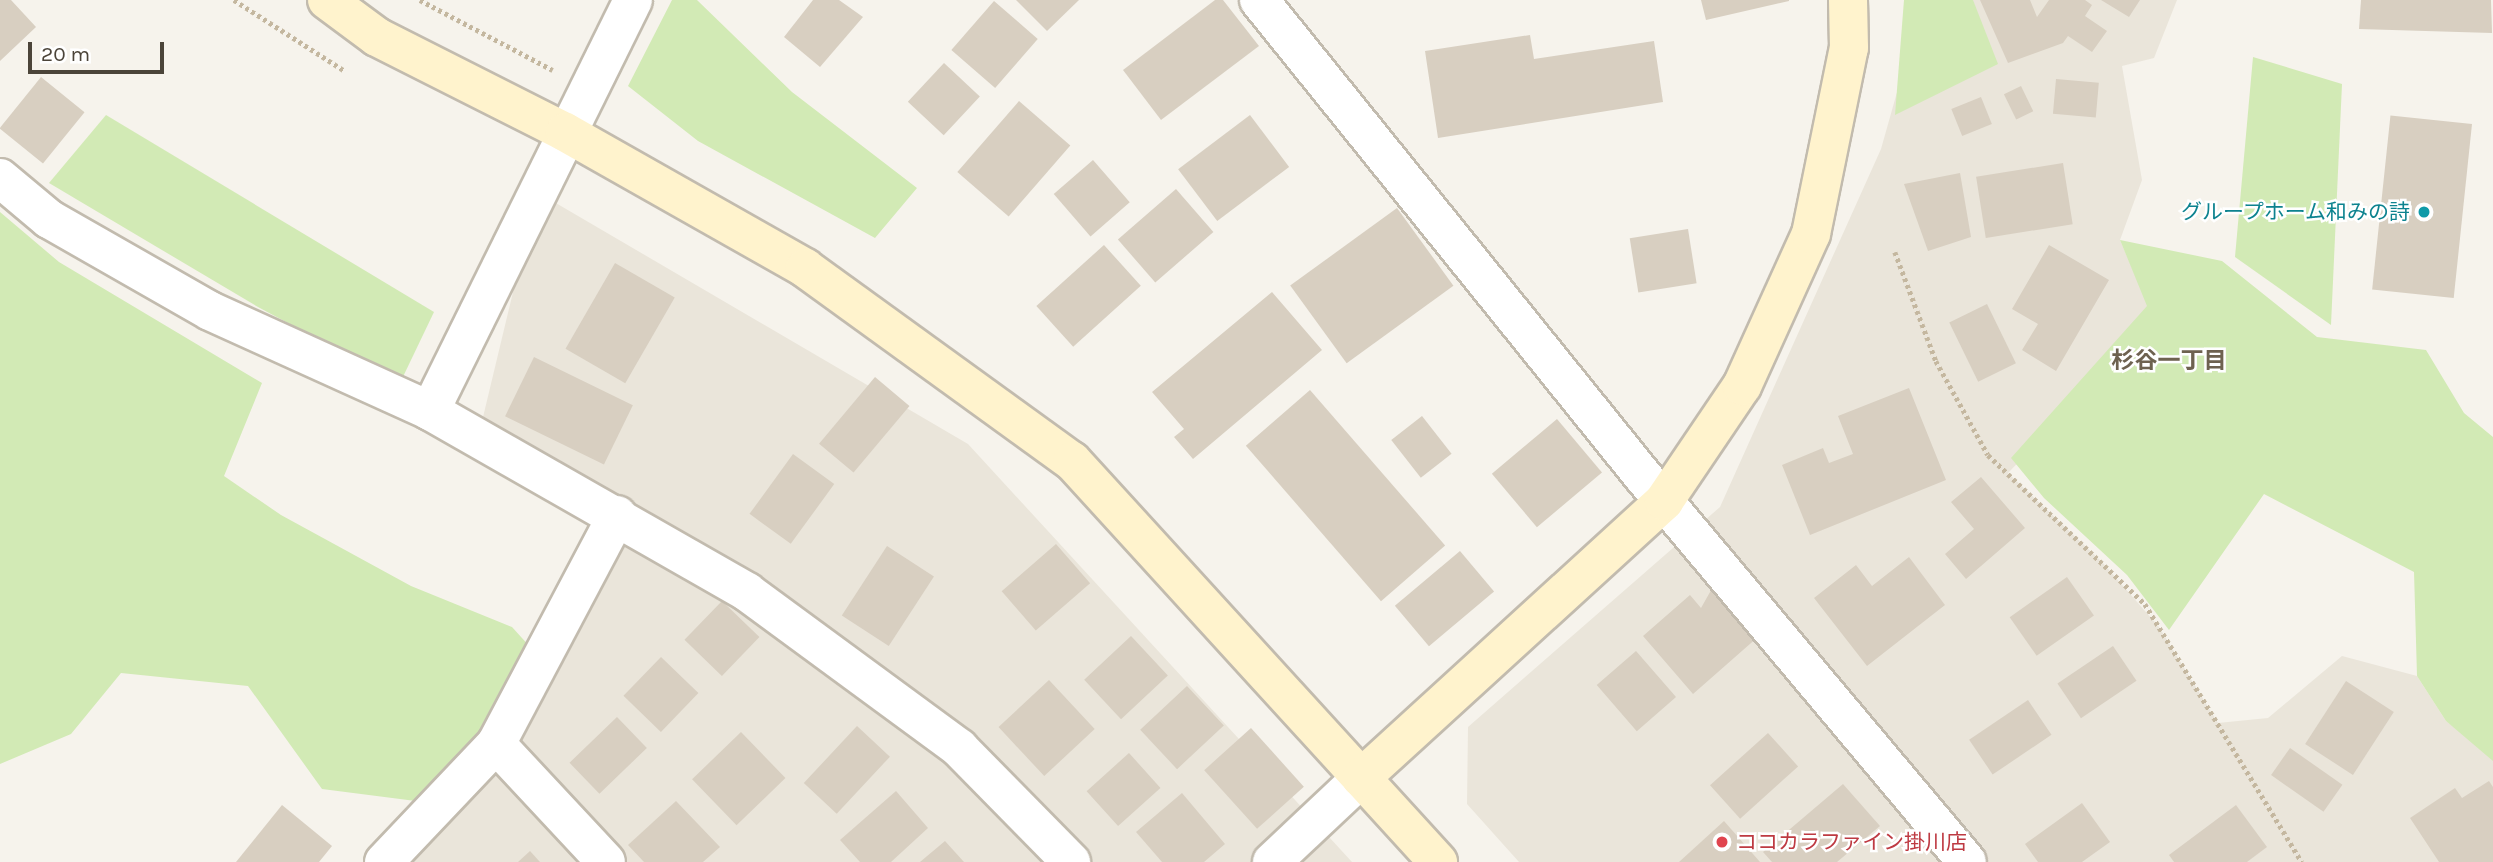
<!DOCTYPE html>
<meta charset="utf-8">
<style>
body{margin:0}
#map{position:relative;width:2493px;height:862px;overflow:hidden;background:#f6f3ec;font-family:Karla,"Noto Sans JP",sans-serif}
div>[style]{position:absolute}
.residential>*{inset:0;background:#eae5da}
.green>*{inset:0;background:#d2eab5}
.building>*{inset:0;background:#d8cfc1;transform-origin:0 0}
.path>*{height:4.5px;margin-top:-2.25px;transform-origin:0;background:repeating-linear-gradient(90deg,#c4b79f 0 3.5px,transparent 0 7px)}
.roads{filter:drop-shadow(2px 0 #c2bbae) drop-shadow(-2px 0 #c2bbae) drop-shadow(0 2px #c2bbae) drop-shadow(0 -2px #c2bbae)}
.street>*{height:38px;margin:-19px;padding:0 19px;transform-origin:19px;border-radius:19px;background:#fff}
.secondary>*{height:38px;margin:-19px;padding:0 19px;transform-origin:19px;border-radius:19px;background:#fff3cd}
.dots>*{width:19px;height:19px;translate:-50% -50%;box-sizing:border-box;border:4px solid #fff;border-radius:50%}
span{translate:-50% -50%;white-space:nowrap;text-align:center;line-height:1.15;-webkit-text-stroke:5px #fff;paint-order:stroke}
.culture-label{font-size:21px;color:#0d838f}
.right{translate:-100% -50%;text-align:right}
.health-label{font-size:21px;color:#be3a42}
.left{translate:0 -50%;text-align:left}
.neighbourhood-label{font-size:23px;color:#6e6250;font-weight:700}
.scale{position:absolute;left:28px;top:42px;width:136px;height:32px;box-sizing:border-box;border:4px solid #4b4439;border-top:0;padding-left:9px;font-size:21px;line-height:24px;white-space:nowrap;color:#4b4439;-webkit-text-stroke:5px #fff;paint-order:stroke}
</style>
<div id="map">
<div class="residential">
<div style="clip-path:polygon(1923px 0,2177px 0,2154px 58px,2122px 66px,2142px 180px,2120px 240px,2155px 322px,2008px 473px,2102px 562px,2159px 627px,2218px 723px,2268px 718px,2342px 656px,2417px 676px,2446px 721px,2493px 757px,2493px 862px,1519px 862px,1467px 804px,1468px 727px,1720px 507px,1881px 149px)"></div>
<div style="clip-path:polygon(537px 192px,968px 444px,1352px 862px,391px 862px,637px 527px,478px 438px)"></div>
</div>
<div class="green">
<div style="clip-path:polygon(672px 0,697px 0,792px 92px,917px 188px,875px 238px,698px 141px,628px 86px)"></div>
<div style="clip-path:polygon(1904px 0,1973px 0,1998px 64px,1895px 115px)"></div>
<div style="clip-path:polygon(2253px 57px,2342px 84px,2331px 325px,2235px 257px)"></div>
<div style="clip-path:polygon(106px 115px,434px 312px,400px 383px,258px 307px,49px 183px)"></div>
<div style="clip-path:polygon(0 212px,59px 262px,262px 383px,224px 476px,281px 515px,411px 586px,512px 627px,541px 659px,439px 804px,322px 789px,248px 686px,121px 673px,71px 734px,0 764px)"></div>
<div style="clip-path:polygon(2120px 240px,2222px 261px,2317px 337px,2426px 350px,2464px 413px,2493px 437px,2493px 761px,2446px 721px,2417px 676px,2414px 572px,2264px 494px,2169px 630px,2127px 575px,2044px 498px,2011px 458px,2147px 306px)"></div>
</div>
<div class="building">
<div style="clip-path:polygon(0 0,11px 0,36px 27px,0 61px)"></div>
<div style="clip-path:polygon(813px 0,839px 0,863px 17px,820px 67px,784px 37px)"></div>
<div style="clip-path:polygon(1016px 0,1079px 0,1047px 31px)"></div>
<div style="clip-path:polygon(1215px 0,1223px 0,1259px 46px,1161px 120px,1123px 70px)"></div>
<div style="clip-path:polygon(1701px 0,1789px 0,1789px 1px,1706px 20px)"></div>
<div style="clip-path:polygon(1980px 0,2030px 0,2037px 17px,2049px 0,2085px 0,2092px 5px,2085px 16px,2107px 31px,2092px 52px,2068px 36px,2063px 43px,2008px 63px)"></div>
<div style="clip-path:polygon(2101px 0,2140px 0,2129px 17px)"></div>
<div style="clip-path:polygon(2361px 0,2491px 0,2492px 33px,2359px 29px)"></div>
<div style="left:994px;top:1px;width:58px;height:65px;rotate:41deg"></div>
<div style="clip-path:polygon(1530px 35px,1534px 59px,1654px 41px,1663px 102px,1438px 138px,1425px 51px)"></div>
<div style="left:944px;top:63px;width:49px;height:53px;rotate:43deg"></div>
<div style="left:41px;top:77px;width:56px;height:66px;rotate:39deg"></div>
<div style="left:2056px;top:79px;width:43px;height:35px;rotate:5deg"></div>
<div style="left:2021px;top:86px;width:28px;height:19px;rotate:64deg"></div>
<div style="left:1981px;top:97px;width:29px;height:32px;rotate:68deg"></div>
<div style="left:1019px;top:101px;width:68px;height:94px;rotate:41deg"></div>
<div style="left:1250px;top:115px;width:65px;height:90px;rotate:53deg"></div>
<div style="left:2472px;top:124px;width:175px;height:82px;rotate:96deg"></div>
<div style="left:1093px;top:160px;width:56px;height:52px;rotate:49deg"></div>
<div style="left:2063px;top:163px;width:62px;height:88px;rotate:81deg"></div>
<div style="clip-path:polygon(1960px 173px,1971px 237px,1928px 251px,1904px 184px)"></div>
<div style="left:1176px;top:189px;width:57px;height:77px;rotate:49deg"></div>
<div style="left:1397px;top:208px;width:96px;height:132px;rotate:54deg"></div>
<div style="left:1688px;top:229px;width:55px;height:59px;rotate:81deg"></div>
<div style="left:1104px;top:245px;width:55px;height:91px;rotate:48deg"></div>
<div style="clip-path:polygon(2049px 245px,2109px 280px,2056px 371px,2022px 350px,2038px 324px,2012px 309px)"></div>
<div style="left:615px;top:263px;width:69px;height:99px;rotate:30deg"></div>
<div style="clip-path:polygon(1272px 292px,1322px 350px,1193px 459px,1174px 437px,1184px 429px,1152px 392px)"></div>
<div style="left:1987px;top:304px;width:66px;height:42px;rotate:64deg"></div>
<div style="left:534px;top:357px;width:110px;height:66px;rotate:26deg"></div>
<div style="left:875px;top:377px;width:45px;height:87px;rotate:40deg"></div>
<div style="clip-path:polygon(1909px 388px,1946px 480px,1810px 535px,1782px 465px,1823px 448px,1829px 463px,1853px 454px,1838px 416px)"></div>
<div style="left:1310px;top:390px;width:206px;height:85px;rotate:49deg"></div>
<div style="left:1422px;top:416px;width:48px;height:39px;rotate:52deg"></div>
<div style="left:1557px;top:419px;width:70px;height:85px;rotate:50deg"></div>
<div style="left:793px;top:454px;width:51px;height:74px;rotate:36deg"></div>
<div style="clip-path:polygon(1981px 477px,2025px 528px,1966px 579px,1945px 554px,1974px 529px,1951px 502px)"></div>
<div style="left:1056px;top:544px;width:52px;height:72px;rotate:49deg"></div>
<div style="left:887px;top:546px;width:56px;height:83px;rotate:33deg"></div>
<div style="left:1460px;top:551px;width:53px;height:85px;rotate:50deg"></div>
<div style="clip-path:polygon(1909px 557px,1945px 605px,1867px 666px,1814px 598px,1856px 565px,1872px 586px)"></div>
<div style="left:2067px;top:577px;width:47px;height:70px;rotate:55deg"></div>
<div style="clip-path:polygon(1714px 585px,1759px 636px,1693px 694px,1643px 636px,1690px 595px,1701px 608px)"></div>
<div style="left:722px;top:601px;width:52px;height:54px;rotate:44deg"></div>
<div style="left:1131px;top:636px;width:54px;height:64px;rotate:47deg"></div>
<div style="left:2113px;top:646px;width:42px;height:67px;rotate:56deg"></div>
<div style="left:1636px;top:651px;width:61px;height:52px;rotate:49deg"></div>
<div style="left:661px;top:657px;width:52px;height:54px;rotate:44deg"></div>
<div style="left:1049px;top:680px;width:67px;height:69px;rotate:47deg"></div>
<div style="left:2346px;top:681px;width:57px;height:75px;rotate:33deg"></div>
<div style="left:1187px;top:686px;width:54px;height:64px;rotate:47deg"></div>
<div style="left:2028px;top:700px;width:42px;height:71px;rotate:56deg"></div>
<div style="left:617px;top:717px;width:43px;height:66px;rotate:46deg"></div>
<div style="left:857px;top:726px;width:45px;height:78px;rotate:43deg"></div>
<div style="left:1251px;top:728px;width:79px;height:63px;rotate:48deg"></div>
<div style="left:741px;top:732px;width:64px;height:68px;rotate:46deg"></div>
<div style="left:1768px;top:733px;width:45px;height:78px;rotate:48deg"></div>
<div style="left:2290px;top:748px;width:64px;height:33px;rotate:35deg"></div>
<div style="left:1129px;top:753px;width:47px;height:57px;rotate:48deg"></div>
<div style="clip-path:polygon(2489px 781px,2493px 787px,2493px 862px,2439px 862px,2410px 818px,2455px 788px,2462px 798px)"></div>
<div style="clip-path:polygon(1843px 784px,1880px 826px,1837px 862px,1772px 862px,1763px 852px)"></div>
<div style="clip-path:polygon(896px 791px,928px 828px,891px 862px,860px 862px,840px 840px)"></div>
<div style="clip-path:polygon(1182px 793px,1225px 844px,1204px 862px,1162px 862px,1136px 832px)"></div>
<div style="clip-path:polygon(676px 801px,720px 847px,703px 862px,644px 862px,628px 845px)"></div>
<div style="clip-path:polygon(2082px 803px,2110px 842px,2082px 862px,2038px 862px,2025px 844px)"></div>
<div style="clip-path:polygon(282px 805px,332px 846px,319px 862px,236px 862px)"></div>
<div style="clip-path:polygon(2236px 805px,2267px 847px,2247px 862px,2174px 862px,2169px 855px)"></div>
<div style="clip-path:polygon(1724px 821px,1760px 862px,1679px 862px)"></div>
<div style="clip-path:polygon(945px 841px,964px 862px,920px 862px)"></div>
<div style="clip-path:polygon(530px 851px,540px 862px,518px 862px)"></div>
</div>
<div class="path">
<div style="left:234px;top:0;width:132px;rotate:32.6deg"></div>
<div style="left:420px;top:0;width:150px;rotate:27.8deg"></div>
<div style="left:1895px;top:252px;width:116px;rotate:69.4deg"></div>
<div style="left:1936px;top:361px;width:107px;rotate:61deg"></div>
<div style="left:1988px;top:455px;width:216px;rotate:43.5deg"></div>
<div style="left:2145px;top:604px;width:302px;rotate:58.7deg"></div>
</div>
<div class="roads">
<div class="street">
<div style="left:1259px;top:0;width:610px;rotate:51.12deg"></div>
<div style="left:1642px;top:475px;width:505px;rotate:49.98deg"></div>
<div style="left:0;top:178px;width:64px;rotate:39.9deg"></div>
<div style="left:49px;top:219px;width:185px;rotate:29.7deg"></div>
<div style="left:210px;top:311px;width:242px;rotate:24.4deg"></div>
<div style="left:430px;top:411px;width:365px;rotate:29.7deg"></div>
<div style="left:747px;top:592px;width:263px;rotate:36.3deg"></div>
<div style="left:959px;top:748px;width:160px;rotate:45.5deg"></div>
<div style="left:430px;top:411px;width:458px;rotate:-63.7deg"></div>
<div style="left:496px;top:744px;width:161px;rotate:47deg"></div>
<div style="left:384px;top:862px;width:163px;rotate:-46.5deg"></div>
<div style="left:496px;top:744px;width:259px;rotate:-62.1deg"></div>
<div style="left:1272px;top:862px;width:122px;rotate:-43.3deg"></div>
</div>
<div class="secondary">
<div style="left:327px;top:0;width:62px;rotate:36.5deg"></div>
<div style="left:377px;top:37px;width:211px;rotate:26.8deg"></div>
<div style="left:565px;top:132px;width:276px;rotate:29.5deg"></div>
<div style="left:805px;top:268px;width:329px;rotate:35.9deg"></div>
<div style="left:1072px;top:461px;width:543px;rotate:47.61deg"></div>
<div style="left:1361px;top:778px;width:411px;rotate:-42.4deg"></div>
<div style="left:1664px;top:501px;width:139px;rotate:-55.9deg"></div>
<div style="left:1742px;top:386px;width:167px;rotate:-65.6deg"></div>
<div style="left:1811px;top:234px;width:190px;rotate:-78.5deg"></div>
<div style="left:1849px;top:48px;width:48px;rotate:-91.2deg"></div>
</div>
</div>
<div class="dots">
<div style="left:2424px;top:212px;background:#0f9aa8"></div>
<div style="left:1722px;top:842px;background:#e0444e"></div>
</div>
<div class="culture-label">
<span class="right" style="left:2410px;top:212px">グループホーム和みの詩</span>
</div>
<div class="health-label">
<span class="left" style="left:1736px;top:842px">ココカラファイン掛川店</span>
</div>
<div class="neighbourhood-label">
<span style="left:2169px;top:361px">杉谷一丁目</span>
</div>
<div class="scale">20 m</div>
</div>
